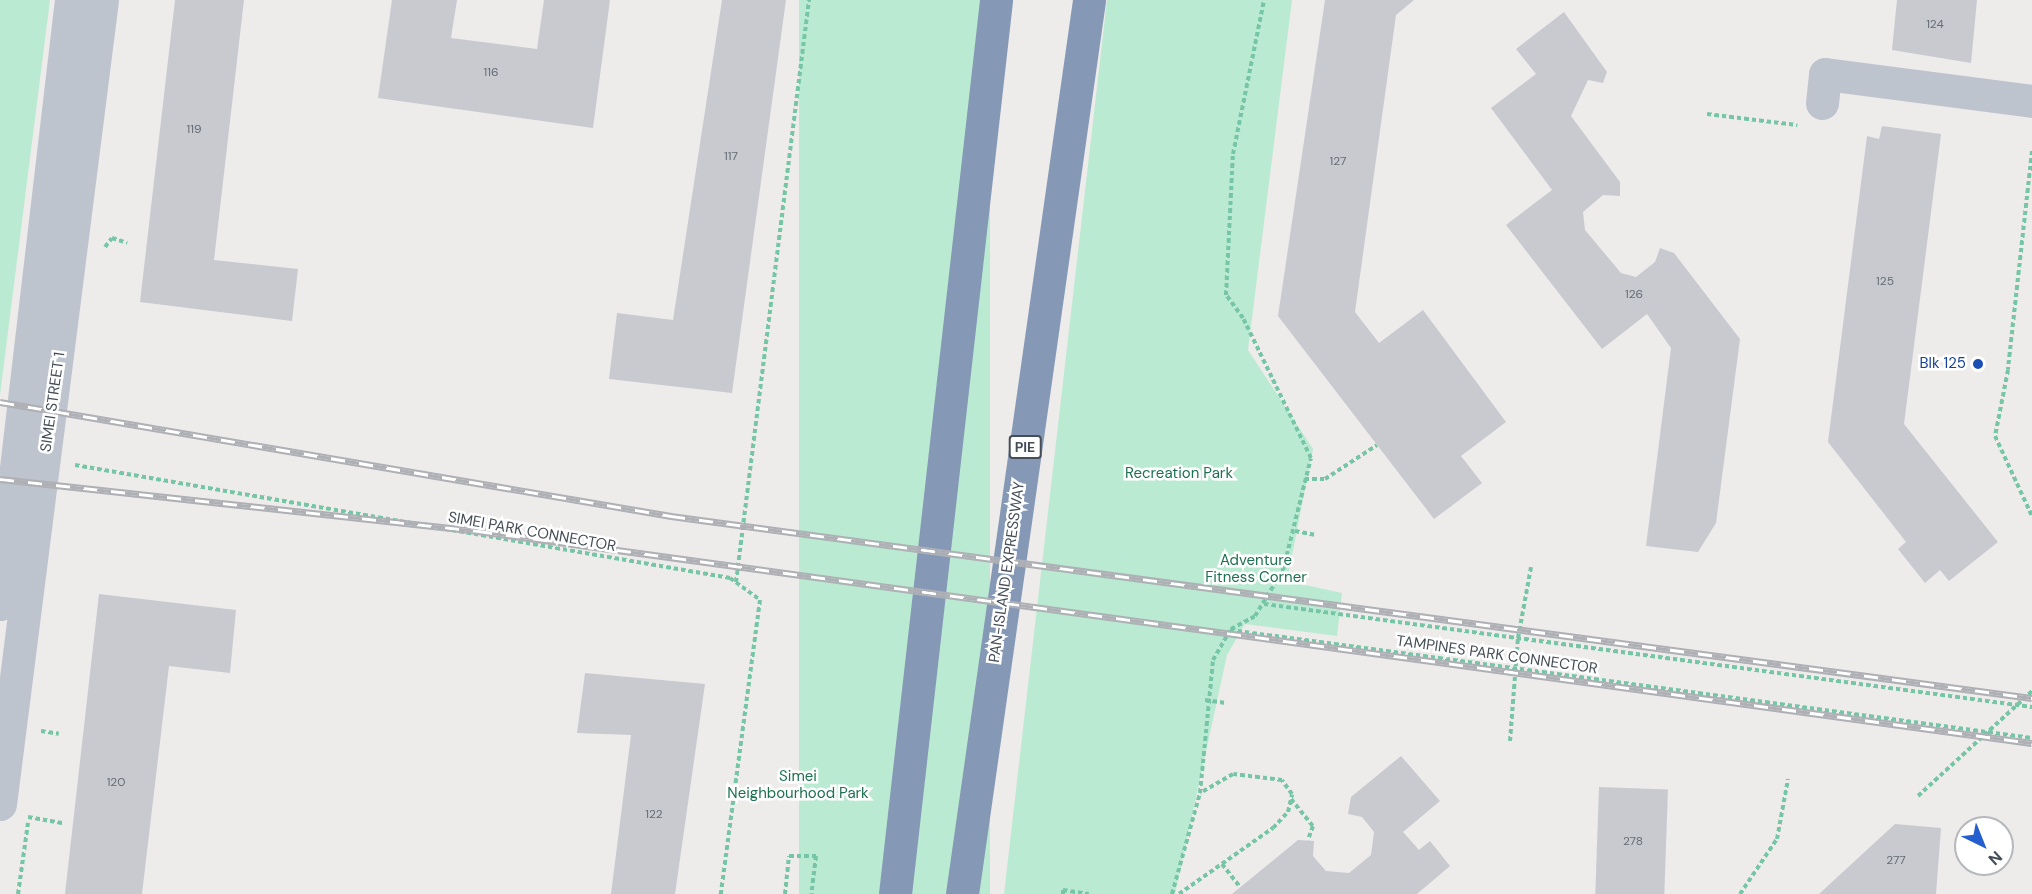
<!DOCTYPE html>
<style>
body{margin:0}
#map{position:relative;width:2032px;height:894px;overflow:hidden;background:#eeebeb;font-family:"DM Sans",sans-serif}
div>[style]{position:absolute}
.green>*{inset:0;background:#bbead2;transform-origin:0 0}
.building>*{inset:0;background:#c8cad0;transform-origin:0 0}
.path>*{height:4px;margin-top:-2px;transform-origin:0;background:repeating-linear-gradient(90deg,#76c5a6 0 4.5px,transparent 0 7.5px)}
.minor>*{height:33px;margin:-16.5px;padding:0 16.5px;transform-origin:16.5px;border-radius:16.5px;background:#bdc4cd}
.highway>*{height:33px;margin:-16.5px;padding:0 16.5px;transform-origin:16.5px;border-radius:16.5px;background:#8599b7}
.rail>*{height:7px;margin-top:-3.5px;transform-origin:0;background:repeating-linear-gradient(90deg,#fff 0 14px,#aeb0b5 0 28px);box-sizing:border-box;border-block:2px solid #aeb0b5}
.dots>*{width:16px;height:16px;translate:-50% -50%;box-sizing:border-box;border:3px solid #fff;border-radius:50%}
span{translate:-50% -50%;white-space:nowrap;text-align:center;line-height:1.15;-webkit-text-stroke:5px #fff;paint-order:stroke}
.number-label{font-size:12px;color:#666c75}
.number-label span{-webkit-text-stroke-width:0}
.shield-label span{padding:2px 4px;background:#fff;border:2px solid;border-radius:4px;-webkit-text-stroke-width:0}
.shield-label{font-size:14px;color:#454d57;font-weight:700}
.transit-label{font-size:15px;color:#164399}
.right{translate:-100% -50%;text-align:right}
.street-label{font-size:15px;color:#454d57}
.park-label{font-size:15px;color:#1c724f}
.north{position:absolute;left:1954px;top:816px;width:60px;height:60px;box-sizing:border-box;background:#fff;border:2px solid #b5b8bc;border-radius:50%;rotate:137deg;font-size:16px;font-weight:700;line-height:24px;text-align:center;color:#454d57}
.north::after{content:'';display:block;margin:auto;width:21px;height:27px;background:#255ece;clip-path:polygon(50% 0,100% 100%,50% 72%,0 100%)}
</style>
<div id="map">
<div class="green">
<div style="clip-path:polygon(0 0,50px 0,0 395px)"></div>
<div style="left:799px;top:0;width:191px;height:901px"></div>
<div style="clip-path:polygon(1107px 0,1292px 0,1248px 350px,1313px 449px,1287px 581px,1342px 593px,1337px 636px,1245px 624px,1227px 655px,1175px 894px,1004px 894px)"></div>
</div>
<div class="building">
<div style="clip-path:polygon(175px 0,244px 0,214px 260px,298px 269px,292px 321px,140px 302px)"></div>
<div style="clip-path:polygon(392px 0,457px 0,451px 38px,537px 49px,544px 0,610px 0,593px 128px,378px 98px)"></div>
<div style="clip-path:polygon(722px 0,786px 0,732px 393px,609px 379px,617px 313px,673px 320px)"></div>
<div style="clip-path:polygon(1325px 0,1414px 0,1396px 15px,1355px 312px,1379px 343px,1423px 310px,1506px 422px,1461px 456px,1482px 483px,1434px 519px,1278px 316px)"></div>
<div style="clip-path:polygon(1897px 0,1977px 0,1971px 63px,1892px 50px)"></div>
<div style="clip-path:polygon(1564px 12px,1607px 72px,1603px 83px,1588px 80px,1571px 116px,1620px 182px,1620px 196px,1603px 195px,1583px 212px,1585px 230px,1621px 273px,1636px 277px,1655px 262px,1660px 248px,1674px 253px,1740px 339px,1716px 523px,1698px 552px,1646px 546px,1671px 348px,1647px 314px,1602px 349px,1506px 225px,1552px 190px,1491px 108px,1536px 74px,1516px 49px)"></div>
<div style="clip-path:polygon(1882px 126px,1941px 134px,1904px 424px,1998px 542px,1949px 581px,1940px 570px,1925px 583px,1898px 549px,1906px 542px,1828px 442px,1867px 136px,1879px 139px)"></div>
<div style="clip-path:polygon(99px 594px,236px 610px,230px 673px,169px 666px,142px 894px,65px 894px)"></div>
<div style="clip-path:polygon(585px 673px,705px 684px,675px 894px,611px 894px,631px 735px,577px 733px)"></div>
<div style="clip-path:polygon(1401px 756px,1440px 801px,1403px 832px,1419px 850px,1430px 841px,1450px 866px,1417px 894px,1232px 894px,1298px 840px,1314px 841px,1313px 856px,1326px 871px,1349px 873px,1371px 855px,1374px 832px,1362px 817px,1348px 814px,1351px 797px)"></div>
<div style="left:1599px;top:787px;width:69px;height:107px;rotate:2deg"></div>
<div style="clip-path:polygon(1895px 824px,1941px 828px,1936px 894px,1819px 894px)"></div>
</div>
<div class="path">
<div style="left:1707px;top:114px;width:91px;rotate:7deg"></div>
<div style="left:2032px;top:151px;width:220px;rotate:96.3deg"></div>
<div style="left:2008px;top:370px;width:67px;rotate:101.1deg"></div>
<div style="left:1995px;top:436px;width:88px;rotate:65.2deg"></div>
<div style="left:105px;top:247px;width:11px;rotate:-52deg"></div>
<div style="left:112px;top:238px;width:16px;rotate:18deg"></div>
<div style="left:75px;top:465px;width:665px;rotate:9.79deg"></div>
<div style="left:730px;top:578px;width:37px;rotate:36deg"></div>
<div style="left:760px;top:600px;width:297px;rotate:97.6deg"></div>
<div style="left:1305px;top:479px;width:20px"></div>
<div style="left:1325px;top:479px;width:62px;rotate:-33.2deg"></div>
<div style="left:1295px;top:531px;width:20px;rotate:11deg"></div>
<div style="left:736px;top:582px;width:587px;rotate:-82.85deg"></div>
<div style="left:1264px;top:604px;width:775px;rotate:7.64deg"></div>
<div style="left:1231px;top:629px;width:27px;rotate:-28deg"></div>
<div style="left:1255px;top:616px;width:54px;rotate:-58.7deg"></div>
<div style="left:1283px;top:570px;width:115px;rotate:-76deg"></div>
<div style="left:1311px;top:458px;width:156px;rotate:-115.9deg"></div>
<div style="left:1243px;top:318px;width:29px;rotate:-126deg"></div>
<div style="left:1226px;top:295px;width:141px;rotate:-87.2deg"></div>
<div style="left:1233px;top:154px;width:157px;rotate:-78.6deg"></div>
<div style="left:1205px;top:700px;width:21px;rotate:8deg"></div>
<div style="left:41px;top:731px;width:18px;rotate:9deg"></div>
<div style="left:1510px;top:741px;width:103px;rotate:-85.6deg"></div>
<div style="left:1518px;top:638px;width:72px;rotate:-79.6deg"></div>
<div style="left:1918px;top:796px;width:155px;rotate:-42.6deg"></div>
<div style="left:1291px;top:799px;width:35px;rotate:51deg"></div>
<div style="left:1313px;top:826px;width:15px;rotate:110deg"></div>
<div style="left:28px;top:817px;width:36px;rotate:10deg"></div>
<div style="left:1222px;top:864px;width:29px;rotate:52deg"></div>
<div style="left:18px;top:894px;width:72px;rotate:-82deg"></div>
<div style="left:785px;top:894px;width:38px;rotate:-84deg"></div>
<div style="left:789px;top:856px;width:27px"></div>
<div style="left:816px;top:856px;width:38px;rotate:97deg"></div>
<div style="left:1063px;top:894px;width:4px;rotate:-90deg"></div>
<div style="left:1063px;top:890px;width:26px;rotate:9deg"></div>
<div style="left:1172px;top:894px;width:105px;rotate:-74.5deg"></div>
<div style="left:1200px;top:793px;width:134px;rotate:-84.4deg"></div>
<div style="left:1213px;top:660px;width:34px;rotate:-60deg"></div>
<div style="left:1230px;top:630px;width:809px;rotate:7.67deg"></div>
<div style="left:1179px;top:894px;width:115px;rotate:-35.1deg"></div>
<div style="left:1273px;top:828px;width:22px;rotate:-47deg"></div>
<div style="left:1288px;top:812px;width:18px;rotate:-77deg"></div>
<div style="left:1292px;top:794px;width:17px;rotate:-126deg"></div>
<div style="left:1282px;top:780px;width:49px;rotate:-173deg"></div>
<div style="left:1233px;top:774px;width:38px;rotate:150deg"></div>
<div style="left:1740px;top:894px;width:66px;rotate:-56.1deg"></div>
<div style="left:1777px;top:839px;width:61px;rotate:-79.6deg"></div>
</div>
<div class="minor">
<div style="left:1822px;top:103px;width:29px;rotate:-84deg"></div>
<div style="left:1825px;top:74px;width:209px;rotate:7.4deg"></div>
<div style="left:0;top:604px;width:608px;rotate:-83.3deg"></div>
<div style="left:0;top:804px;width:810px;rotate:-82.77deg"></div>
</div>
<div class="highway">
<div style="left:895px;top:894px;width:900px;rotate:-83.55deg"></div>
<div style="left:962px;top:894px;width:903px;rotate:-81.91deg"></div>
</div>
<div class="rail">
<div style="left:0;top:402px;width:681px;rotate:9.64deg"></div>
<div style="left:671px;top:516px;width:1373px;rotate:7.62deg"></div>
<div style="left:0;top:479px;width:481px;rotate:6.2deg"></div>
<div style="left:478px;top:531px;width:1568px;rotate:7.77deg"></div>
</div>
<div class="dots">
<div style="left:1978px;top:364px;background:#1a4fb4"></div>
</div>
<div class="number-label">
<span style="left:1935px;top:25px">124</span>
<span style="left:491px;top:73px">116</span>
<span style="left:194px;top:130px">119</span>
<span style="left:731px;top:157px">117</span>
<span style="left:1338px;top:162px">127</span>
<span style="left:1885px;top:282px">125</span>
<span style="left:1634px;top:295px">126</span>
<span style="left:116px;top:783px">120</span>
<span style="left:654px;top:815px">122</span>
<span style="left:1633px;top:842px">278</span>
<span style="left:1896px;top:861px">277</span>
</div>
<div class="shield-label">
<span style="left:1025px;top:447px">PIE</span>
</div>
<div class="transit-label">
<span class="right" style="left:1966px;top:364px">Blk 125</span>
</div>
<div class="street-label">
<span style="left:53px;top:402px;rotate:-82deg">SIMEI STREET 1</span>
<span style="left:532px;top:532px;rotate:10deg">SIMEI PARK CONNECTOR</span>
<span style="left:1007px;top:572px;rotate:-82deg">PAN-ISLAND EXPRESSWAY</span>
<span style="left:1497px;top:655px;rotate:8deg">TAMPINES PARK CONNECTOR</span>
</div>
<div class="park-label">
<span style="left:1179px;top:474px">Recreation Park</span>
<span style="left:1256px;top:569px">Adventure<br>Fitness Corner</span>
<span style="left:798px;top:785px">Simei<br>Neighbourhood Park</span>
</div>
<div class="north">N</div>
</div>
